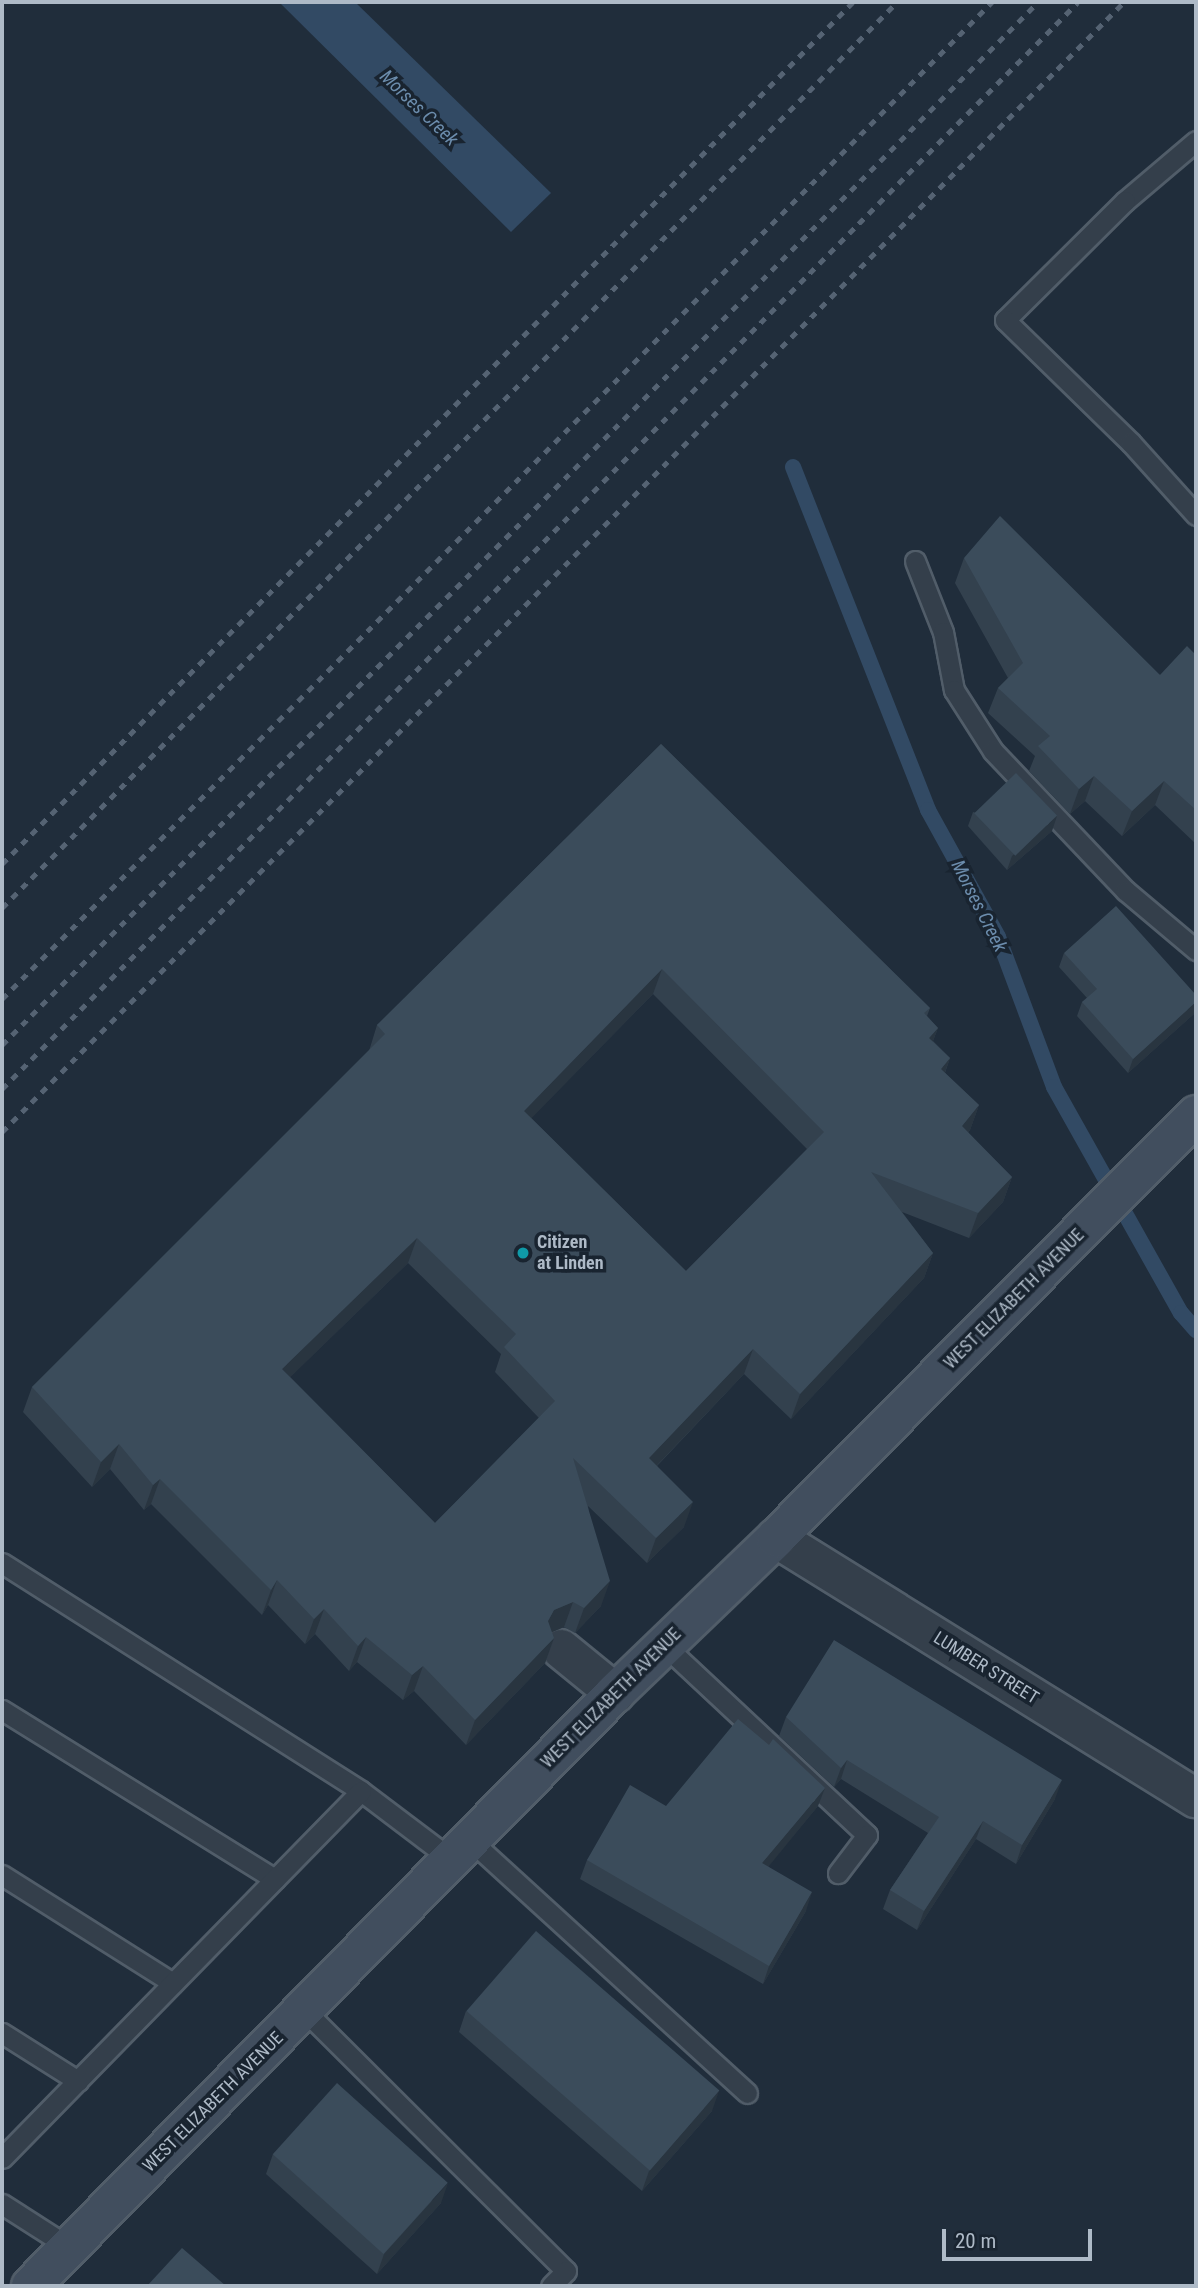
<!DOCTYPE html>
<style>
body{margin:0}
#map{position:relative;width:1198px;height:2288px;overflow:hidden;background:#202d3b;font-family:"Roboto Condensed",sans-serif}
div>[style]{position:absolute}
.water>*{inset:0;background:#324a64}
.stream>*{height:16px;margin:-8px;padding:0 8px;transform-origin:8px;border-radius:8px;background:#324a64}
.roads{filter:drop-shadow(2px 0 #515d69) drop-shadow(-2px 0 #515d69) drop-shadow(0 2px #515d69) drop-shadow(0 -2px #515d69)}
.lane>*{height:19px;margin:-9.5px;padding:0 9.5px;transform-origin:9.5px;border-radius:9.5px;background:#343f4b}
.street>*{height:38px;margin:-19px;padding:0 19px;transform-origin:19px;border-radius:19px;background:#343f4b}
.secondary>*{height:38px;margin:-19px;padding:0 19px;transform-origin:19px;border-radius:19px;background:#414e5e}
.rail>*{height:5px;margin-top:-2.5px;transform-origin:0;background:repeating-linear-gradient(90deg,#556373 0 7px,transparent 0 14px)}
.wall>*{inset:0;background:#33414e}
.shaded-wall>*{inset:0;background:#293540}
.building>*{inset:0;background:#3b4c5b;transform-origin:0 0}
.dots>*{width:19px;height:19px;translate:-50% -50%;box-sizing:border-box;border:4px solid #192430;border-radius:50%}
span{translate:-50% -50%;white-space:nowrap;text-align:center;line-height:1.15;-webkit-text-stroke:7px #192430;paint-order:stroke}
.poi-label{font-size:18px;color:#aebac7;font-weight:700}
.left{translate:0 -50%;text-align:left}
.street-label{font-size:18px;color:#aebac7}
.water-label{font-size:19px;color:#6c8dad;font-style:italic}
.frame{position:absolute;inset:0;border:4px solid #aebac7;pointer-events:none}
.scale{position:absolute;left:942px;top:2229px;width:150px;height:32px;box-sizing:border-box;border:4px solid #aebac7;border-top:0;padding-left:9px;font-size:21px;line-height:24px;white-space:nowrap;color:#aebac7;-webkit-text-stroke:5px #192430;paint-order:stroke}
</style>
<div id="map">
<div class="water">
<div style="clip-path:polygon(279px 2px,355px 2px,551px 193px,511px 232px)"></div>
</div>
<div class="stream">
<div style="left:793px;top:467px;width:369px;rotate:68.5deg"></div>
<div style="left:928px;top:810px;width:145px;rotate:61.1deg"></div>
<div style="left:998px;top:937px;width:160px;rotate:69.5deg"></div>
<div style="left:1054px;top:1087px;width:259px;rotate:60.7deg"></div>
<div style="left:1181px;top:1313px;width:23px;rotate:49deg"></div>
</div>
<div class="roads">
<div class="lane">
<div style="left:1196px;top:141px;width:93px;rotate:139.8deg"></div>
<div style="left:1125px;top:201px;width:169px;rotate:135.2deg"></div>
<div style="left:1005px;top:320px;width:176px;rotate:44.3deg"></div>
<div style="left:1131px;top:443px;width:97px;rotate:47.9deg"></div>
<div style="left:915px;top:561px;width:76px;rotate:68.5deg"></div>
<div style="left:943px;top:632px;width:59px;rotate:79.3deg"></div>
<div style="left:954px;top:690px;width:72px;rotate:57.4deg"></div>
<div style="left:993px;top:751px;width:193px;rotate:46.5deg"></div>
<div style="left:1126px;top:891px;width:92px;rotate:40.1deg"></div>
<div style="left:2px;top:1563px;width:425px;rotate:32.4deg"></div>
<div style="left:361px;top:1791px;width:113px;rotate:37.1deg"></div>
<div style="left:664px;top:1645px;width:278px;rotate:43.1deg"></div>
<div style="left:867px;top:1835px;width:48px;rotate:127.3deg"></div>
<div style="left:2px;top:1710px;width:321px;rotate:31.8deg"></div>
<div style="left:470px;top:1840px;width:375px;rotate:42.4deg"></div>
<div style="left:2px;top:1875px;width:202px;rotate:32.3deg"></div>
<div style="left:303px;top:2009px;width:371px;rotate:44.9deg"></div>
<div style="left:566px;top:2271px;width:21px;rotate:135deg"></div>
<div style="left:2px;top:2033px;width:90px;rotate:32.3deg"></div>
<div style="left:2px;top:2158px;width:513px;rotate:-45.63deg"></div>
<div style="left:2px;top:2204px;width:80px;rotate:32.7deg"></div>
</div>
<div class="street">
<div style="left:776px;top:1538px;width:494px;rotate:31.8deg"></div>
<div style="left:561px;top:1649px;width:70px;rotate:39.2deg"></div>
</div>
<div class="secondary">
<div style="left:31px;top:2286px;width:832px;rotate:-45.44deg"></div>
<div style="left:615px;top:1693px;width:223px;rotate:-43.9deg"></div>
<div style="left:776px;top:1538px;width:596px;rotate:-45.2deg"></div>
</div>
</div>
<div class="rail">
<div style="left:2px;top:864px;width:1211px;rotate:-45.37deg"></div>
<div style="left:2px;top:908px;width:1274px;rotate:-45.35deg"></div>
<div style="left:2px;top:999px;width:1405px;rotate:-45.2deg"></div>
<div style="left:2px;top:1045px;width:1470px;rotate:-45.19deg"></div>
<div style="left:2px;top:1089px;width:1529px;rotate:-45.29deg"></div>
<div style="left:2px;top:1132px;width:1592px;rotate:-45.2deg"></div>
</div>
<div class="wall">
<div style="clip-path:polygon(964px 558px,1160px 675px,1196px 655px,1196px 844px,1155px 805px,1122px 836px,1085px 801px,1070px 814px,1029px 771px,1035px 756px,988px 713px,998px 688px,1008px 678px,955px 583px)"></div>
<div style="clip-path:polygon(evenodd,661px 744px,930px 1008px,927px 1016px,938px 1028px,933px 1041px,950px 1058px,945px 1073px,979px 1105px,970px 1130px,968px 1133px,1012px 1177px,1003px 1202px,969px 1238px,902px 1212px,933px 1253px,924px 1278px,791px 1419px,744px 1374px,657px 1466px,684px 1527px,647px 1563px,588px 1506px,601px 1606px,575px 1633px,564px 1627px,552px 1632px,554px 1638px,545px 1663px,466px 1745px,414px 1691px,403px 1700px,357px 1662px,349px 1671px,315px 1634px,305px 1644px,268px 1605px,262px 1615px,151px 1504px,144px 1510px,110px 1469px,92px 1487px,23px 1412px,32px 1387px,369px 1051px,377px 1025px,661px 744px,653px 994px,807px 1149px,686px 1271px,531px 1118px,653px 994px,661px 744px,408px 1263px,501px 1354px,495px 1372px,539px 1418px,435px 1523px,290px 1377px,408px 1263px)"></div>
<div style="clip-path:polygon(973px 812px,1052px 831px,1007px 870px,968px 826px)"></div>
<div style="clip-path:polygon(1064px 953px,1195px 1013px,1128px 1073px,1077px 1016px,1082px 1002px,1087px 998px,1059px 967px)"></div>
<div style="clip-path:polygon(786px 1717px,1055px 1799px,1016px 1864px,976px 1839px,917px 1930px,883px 1909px,890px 1890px,928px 1833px,841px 1779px,834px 1787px,779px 1736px)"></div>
<div style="clip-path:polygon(666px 1806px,818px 1806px,768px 1866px,806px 1911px,763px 1984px,580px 1879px,587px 1860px)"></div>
<div style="clip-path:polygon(466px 2011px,712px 2111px,642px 2191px,459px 2032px)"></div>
<div style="clip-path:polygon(273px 2154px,441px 2203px,377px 2274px,266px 2174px)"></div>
</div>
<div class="shaded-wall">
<div style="clip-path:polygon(1094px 776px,1085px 801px,1070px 814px,1079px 789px)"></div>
<div style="clip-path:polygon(1164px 781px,1155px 805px,1122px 836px,1132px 811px)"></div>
<div style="clip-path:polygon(1057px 816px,1052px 831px,1007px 870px,1012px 856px)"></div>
<div style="clip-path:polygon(662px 969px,653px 994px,514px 1136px,524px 1111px)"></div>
<div style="clip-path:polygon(1196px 1002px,1196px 1009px,1195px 1013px,1128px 1073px,1133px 1059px)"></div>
<div style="clip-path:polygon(938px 1028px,928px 1053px,929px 1038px)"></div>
<div style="clip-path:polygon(950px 1058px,941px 1083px,941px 1069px)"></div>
<div style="clip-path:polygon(979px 1105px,970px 1130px,953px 1151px,962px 1126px)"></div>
<div style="clip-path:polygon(1012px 1177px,1003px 1202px,969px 1238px,978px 1213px)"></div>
<div style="clip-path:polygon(417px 1238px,408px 1263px,273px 1394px,282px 1369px)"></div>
<div style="clip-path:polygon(933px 1253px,924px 1278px,791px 1419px,800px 1394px)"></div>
<div style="clip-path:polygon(753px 1349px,744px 1374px,640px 1483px,649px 1458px)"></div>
<div style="clip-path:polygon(119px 1444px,110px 1469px,92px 1487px,101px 1462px)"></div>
<div style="clip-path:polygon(160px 1479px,151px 1504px,144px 1510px,153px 1485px)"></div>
<div style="clip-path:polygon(693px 1502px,684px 1527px,647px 1563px,656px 1538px)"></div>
<div style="clip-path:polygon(277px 1580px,268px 1605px,262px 1615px,271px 1590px)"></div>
<div style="clip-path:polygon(610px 1581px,601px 1606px,575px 1633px,584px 1608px)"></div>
<div style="clip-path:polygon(573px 1602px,564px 1627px,545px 1635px,548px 1621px,554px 1610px)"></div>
<div style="clip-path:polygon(324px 1609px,315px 1634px,305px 1644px,314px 1619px)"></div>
<div style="clip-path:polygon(366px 1637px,357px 1662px,349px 1671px,358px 1646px)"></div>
<div style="clip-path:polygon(554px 1638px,545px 1663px,466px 1745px,475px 1720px)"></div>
<div style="clip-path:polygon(423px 1666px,414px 1691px,403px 1700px,412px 1675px)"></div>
<div style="clip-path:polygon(847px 1760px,841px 1779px,834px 1787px,841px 1768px)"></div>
<div style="clip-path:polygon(1062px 1780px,1055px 1799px,1016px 1864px,1022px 1845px)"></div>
<div style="clip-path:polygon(825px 1788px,818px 1806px,756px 1882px,762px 1863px)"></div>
<div style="clip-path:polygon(983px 1821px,976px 1839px,917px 1930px,924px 1911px)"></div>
<div style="clip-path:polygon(812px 1892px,806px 1911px,763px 1984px,769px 1966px)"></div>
<div style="clip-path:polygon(719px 2091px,712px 2111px,642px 2191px,649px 2171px)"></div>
<div style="clip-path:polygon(448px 2183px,441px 2203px,377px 2274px,384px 2254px)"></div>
</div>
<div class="building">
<div style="clip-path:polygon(1000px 516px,1160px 675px,1187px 646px,1196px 655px,1196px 810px,1164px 781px,1132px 811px,1094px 776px,1079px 789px,1038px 746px,1050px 736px,998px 688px,1023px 663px,964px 558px)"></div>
<div style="clip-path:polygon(evenodd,661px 744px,930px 1008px,924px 1013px,938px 1028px,929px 1038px,950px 1058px,941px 1069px,979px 1105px,962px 1126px,1012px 1177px,978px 1213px,871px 1172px,933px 1253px,800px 1394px,753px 1349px,649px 1458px,693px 1502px,656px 1538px,573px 1458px,610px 1581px,584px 1608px,573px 1602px,554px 1610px,548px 1621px,554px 1638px,475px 1720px,423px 1666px,412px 1675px,366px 1637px,358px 1646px,324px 1609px,314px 1619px,277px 1580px,271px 1590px,160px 1479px,153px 1485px,119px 1444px,101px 1462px,32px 1387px,385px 1034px,377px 1025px,661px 744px,662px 969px,824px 1132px,686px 1271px,524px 1111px,662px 969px,661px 744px,417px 1238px,516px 1334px,504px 1347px,555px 1401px,435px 1523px,282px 1369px,417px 1238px)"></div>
<div style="left:1016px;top:773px;width:59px;height:58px;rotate:46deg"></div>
<div style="clip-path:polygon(1116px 906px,1196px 995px,1196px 1002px,1133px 1059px,1082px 1002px,1097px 989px,1064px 953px)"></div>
<div style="clip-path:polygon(834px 1640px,1062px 1780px,1022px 1845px,983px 1821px,924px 1911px,890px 1890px,939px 1817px,847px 1760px,841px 1768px,786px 1717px)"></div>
<div style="clip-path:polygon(738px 1719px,769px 1745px,773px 1739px,825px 1788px,762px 1863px,812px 1892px,769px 1966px,587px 1860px,630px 1785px,666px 1806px)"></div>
<div style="left:536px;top:1931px;width:243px;height:106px;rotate:41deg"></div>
<div style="left:337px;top:2083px;width:149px;height:96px;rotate:42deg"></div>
<div style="clip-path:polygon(182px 2248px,226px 2286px,147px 2286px)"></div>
</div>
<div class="dots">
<div style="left:523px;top:1253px;background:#0f9aa8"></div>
</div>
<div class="poi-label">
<span class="left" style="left:537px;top:1253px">Citizen<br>at Linden</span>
</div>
<div class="street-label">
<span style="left:1014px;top:1299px;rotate:-45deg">WEST ELIZABETH AVENUE</span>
<span style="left:986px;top:1668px;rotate:32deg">LUMBER STREET</span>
<span style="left:611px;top:1698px;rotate:-45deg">WEST ELIZABETH AVENUE</span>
<span style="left:213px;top:2102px;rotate:-45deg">WEST ELIZABETH AVENUE</span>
</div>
<div class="water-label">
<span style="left:419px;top:108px;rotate:44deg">Morses Creek</span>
<span style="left:979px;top:906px;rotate:63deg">Morses Creek</span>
</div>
<div class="frame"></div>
<div class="scale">20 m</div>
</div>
